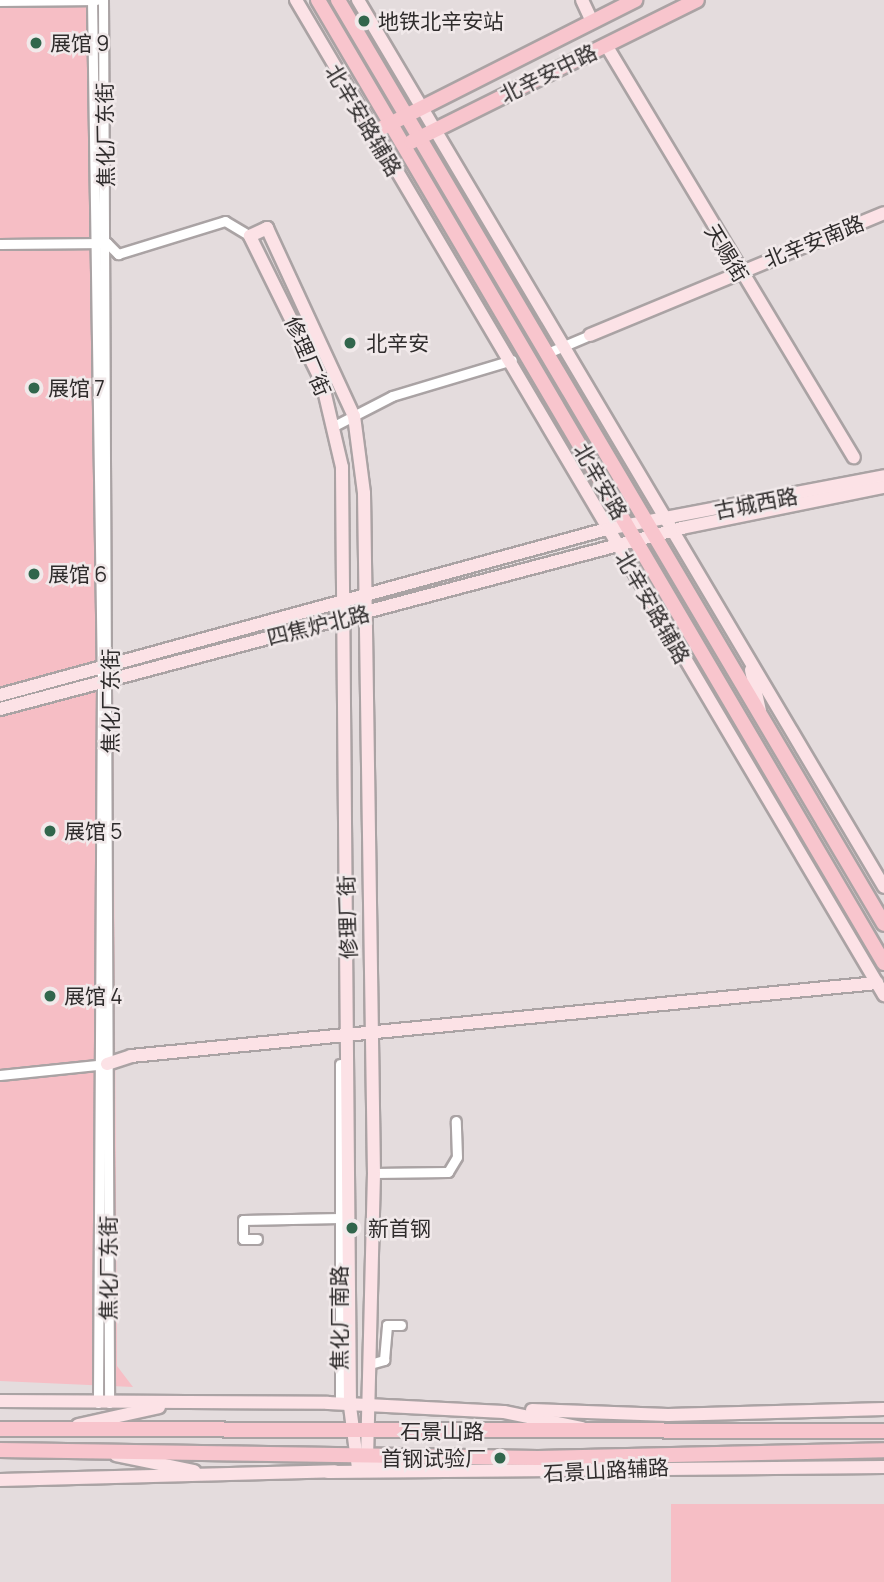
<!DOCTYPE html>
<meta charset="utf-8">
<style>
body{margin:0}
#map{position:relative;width:884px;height:1582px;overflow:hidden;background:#e4dcdd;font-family:Manrope,"Noto Sans SC",sans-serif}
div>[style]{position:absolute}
.green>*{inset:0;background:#f6bec5;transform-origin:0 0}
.roads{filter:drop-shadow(2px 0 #aaa3a4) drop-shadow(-2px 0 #aaa3a4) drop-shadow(0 2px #aaa3a4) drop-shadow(0 -2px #aaa3a4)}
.street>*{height:9px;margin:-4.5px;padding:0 4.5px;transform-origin:4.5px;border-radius:4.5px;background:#fff}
.secondary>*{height:12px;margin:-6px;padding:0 6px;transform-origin:6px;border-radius:6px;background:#fce2e6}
.primary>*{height:14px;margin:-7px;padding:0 7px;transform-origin:7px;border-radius:7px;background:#f8c5cd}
.dots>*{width:19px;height:19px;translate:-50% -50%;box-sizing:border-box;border:4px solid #f1e9ea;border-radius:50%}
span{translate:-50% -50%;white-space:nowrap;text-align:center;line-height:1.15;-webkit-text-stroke:5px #f1e9ea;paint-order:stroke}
.poi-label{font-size:21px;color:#2f2c2c}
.left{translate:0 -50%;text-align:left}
.right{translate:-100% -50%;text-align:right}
.street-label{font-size:21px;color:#2f2c2c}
</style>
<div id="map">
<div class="green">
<div style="clip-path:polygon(0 0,109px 0,117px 1366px,133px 1387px,0 1381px)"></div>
<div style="left:884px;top:1504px;width:78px;height:213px;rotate:90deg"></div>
</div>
<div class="roads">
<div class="street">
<div style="left:92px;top:0;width:682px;rotate:89.16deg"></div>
<div style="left:102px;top:682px;width:721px;rotate:90.32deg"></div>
<div style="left:103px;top:0;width:1403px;rotate:89.75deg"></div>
<div style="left:0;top:1px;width:96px;rotate:-0.6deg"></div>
<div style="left:0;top:244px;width:107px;rotate:-0.5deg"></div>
<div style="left:107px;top:243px;width:16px;rotate:45deg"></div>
<div style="left:118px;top:254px;width:112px;rotate:-17.1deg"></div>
<div style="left:225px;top:221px;width:29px;rotate:31deg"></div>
<div style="left:545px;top:354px;width:49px;rotate:-22.9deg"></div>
<div style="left:334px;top:426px;width:65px;rotate:-27.3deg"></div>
<div style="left:392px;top:396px;width:125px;rotate:-16.7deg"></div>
<div style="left:0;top:1075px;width:107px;rotate:-5.9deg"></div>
<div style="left:374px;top:1173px;width:74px;rotate:-0.8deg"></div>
<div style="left:448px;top:1172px;width:17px;rotate:-59deg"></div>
<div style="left:457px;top:1157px;width:36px;rotate:-92deg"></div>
<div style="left:257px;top:1239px;width:14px;rotate:180deg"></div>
<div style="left:243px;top:1239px;width:19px;rotate:-90deg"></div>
<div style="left:243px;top:1220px;width:97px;rotate:-1.2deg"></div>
<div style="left:370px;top:1364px;width:15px;rotate:-16deg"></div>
<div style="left:384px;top:1360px;width:35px;rotate:-85deg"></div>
<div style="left:387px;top:1325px;width:14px"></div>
<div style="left:340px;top:1404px;width:340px;rotate:-90deg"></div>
</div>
<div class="secondary">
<div style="left:296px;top:0;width:1156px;rotate:59.42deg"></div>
<div style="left:358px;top:0;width:1031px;rotate:59.33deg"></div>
<div style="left:582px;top:0;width:23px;rotate:65deg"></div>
<div style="left:606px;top:45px;width:481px;rotate:59deg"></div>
<div style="left:590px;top:335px;width:318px;rotate:-22.5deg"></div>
<div style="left:751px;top:670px;width:42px;rotate:77.6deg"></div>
<div style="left:0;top:695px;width:629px;rotate:-15.3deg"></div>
<div style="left:607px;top:529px;width:282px;rotate:-10.8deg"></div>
<div style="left:0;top:709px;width:706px;rotate:-14.86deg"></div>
<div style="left:682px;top:528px;width:206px;rotate:-11.5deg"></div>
<div style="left:107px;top:1064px;width:25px;rotate:-18deg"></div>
<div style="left:131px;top:1056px;width:750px;rotate:-5.59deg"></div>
<div style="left:0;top:1401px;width:328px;rotate:0.3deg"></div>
<div style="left:328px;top:1403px;width:176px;rotate:2.9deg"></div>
<div style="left:504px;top:1412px;width:80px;rotate:11.6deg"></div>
<div style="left:532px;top:1410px;width:136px;rotate:2.1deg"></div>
<div style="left:668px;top:1415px;width:216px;rotate:-1.6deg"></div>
<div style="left:78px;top:1425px;width:83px;rotate:-12.5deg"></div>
<div style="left:116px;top:1455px;width:80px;rotate:11.6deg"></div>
<div style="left:360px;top:1467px;width:48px;rotate:-7.1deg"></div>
<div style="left:358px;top:1468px;width:63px;rotate:-97.4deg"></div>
<div style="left:350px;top:1406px;width:939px;rotate:-90.49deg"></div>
<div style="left:342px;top:467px;width:87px;rotate:-103.2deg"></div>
<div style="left:322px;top:382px;width:163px;rotate:-116.3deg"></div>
<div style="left:250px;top:236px;width:19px;rotate:-25deg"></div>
<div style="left:267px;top:228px;width:207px;rotate:65.2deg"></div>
<div style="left:354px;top:416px;width:78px;rotate:82.6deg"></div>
<div style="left:364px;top:493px;width:680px;rotate:89.16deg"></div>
<div style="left:374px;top:1173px;width:293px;rotate:91.4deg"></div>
<div style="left:328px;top:1472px;width:556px;rotate:-0.52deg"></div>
<div style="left:0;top:1480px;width:335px;rotate:-1.5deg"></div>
</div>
<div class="primary">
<div style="left:318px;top:0;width:1117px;rotate:59.56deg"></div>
<div style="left:338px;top:0;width:1073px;rotate:59.42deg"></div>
<div style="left:372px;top:133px;width:295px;rotate:-26.8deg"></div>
<div style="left:411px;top:142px;width:319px;rotate:-26.4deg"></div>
<div style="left:0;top:1429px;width:884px;rotate:0.13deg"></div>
<div style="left:0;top:1450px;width:538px;rotate:0.85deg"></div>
<div style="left:538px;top:1458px;width:346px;rotate:-1.3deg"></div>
</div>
</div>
<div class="dots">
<div style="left:364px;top:21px;background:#31664c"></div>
<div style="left:36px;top:43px;background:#31664c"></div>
<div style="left:350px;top:343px;background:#31664c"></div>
<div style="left:34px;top:388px;background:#31664c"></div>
<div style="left:34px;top:574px;background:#31664c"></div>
<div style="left:50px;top:831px;background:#31664c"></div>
<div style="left:50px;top:996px;background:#31664c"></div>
<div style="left:352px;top:1228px;background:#31664c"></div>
<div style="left:500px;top:1458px;background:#31664c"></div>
</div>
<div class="poi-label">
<span class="left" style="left:378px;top:21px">地铁北辛安站</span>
<span class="left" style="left:50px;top:43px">展馆 9</span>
<span class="left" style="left:366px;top:343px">北辛安</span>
<span class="left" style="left:48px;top:388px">展馆 7</span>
<span class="left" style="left:48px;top:574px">展馆 6</span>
<span class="left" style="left:64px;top:831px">展馆 5</span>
<span class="left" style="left:64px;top:996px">展馆 4</span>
<span class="left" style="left:368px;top:1228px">新首钢</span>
<span class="right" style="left:486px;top:1458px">首钢试验厂</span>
</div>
<div class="street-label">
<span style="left:548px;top:73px;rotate:-26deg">北辛安中路</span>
<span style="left:364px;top:120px;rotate:59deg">北辛安路辅路</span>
<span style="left:105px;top:135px;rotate:-91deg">焦化厂东街</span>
<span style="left:814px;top:241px;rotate:-22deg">北辛安南路</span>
<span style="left:727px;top:253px;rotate:59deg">天赐街</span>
<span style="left:308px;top:356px;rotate:67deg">修理厂街</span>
<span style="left:601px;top:481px;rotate:60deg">北辛安路</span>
<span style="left:756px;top:503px;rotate:-11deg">古城西路</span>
<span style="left:653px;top:607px;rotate:60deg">北辛安路辅路</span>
<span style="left:318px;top:625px;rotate:-14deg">四焦炉北路</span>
<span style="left:110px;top:701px;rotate:-90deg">焦化厂东街</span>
<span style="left:347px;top:917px;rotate:-92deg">修理厂街</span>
<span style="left:108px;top:1268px;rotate:-90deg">焦化厂东街</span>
<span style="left:339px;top:1318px;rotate:-90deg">焦化厂南路</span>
<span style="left:442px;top:1431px">石景山路</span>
<span style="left:606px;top:1470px;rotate:-3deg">石景山路辅路</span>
</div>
</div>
